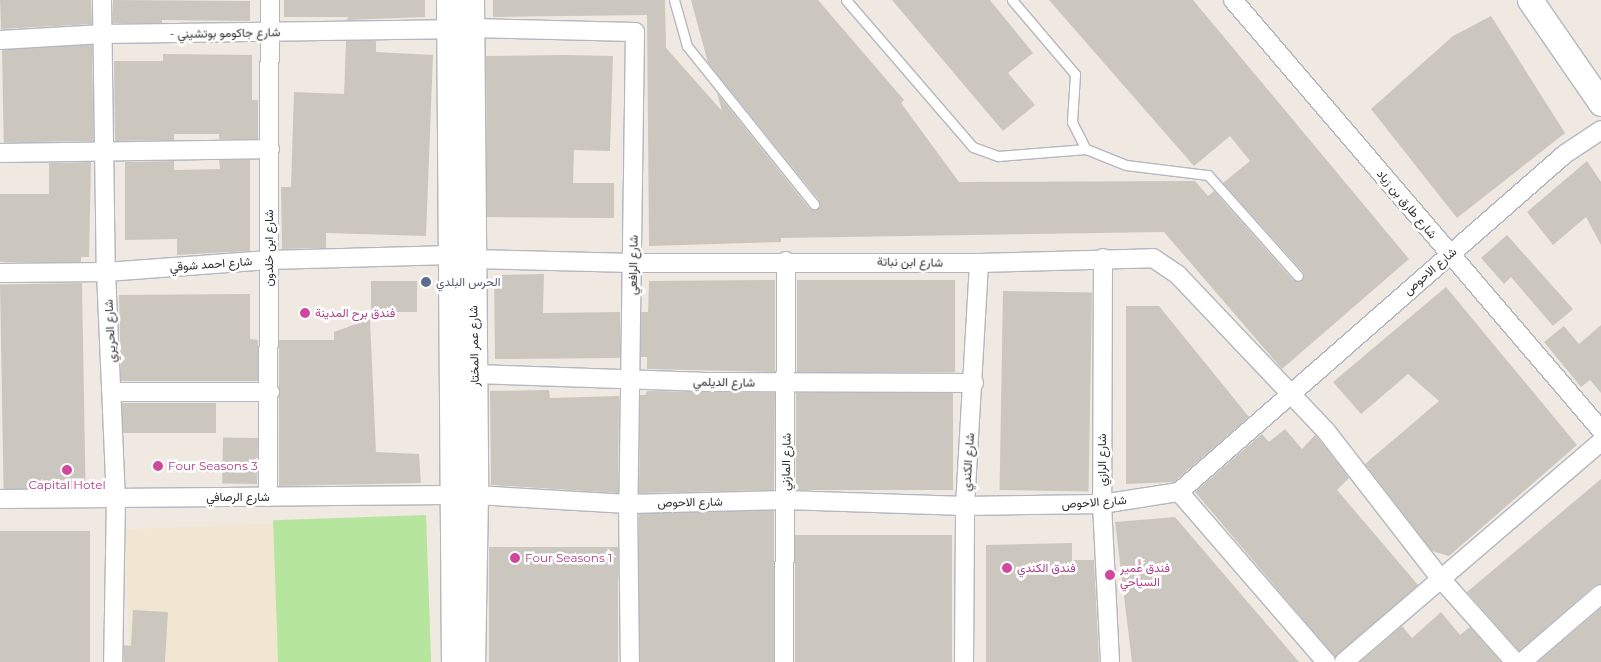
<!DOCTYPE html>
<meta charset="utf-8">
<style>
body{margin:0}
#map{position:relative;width:1601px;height:662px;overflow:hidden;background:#efe9e1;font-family:Montserrat,Vazirmatn,sans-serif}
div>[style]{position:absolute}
.education>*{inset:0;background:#f0e6d1;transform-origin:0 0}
.green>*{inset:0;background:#b6e59e;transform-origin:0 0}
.building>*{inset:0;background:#cbc7bf;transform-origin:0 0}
.roads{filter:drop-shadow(1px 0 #b4b7c1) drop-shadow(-1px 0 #b4b7c1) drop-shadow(0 1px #b4b7c1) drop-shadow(0 -1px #b4b7c1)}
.lane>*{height:9px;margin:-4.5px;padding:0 4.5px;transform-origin:4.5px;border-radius:4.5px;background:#fff}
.street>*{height:18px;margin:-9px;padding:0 9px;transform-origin:9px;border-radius:9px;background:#fff}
.secondary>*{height:25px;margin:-12.5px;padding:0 12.5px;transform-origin:12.5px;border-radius:12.5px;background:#fff}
.dots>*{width:14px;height:14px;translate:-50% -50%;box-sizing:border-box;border:2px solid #fff;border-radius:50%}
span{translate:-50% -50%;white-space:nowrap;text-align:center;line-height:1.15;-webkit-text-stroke:5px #fff;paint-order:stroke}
.street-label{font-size:12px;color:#2e2e2e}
.service-label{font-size:12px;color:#4e5e75}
.left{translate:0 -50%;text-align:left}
.hotel-label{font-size:12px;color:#b23c85}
</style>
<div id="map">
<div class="education">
<div style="left:273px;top:524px;width:138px;height:148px;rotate:88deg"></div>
</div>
<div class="green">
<div style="left:426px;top:515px;width:147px;height:153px;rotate:88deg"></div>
</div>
<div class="building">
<div style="clip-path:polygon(0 0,91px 0,92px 24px,1px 29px)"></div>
<div style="clip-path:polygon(113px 0,250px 1px,250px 21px,162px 20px,162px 23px,113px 23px)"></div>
<div style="clip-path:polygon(284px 0,425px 0,425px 17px,347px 20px,348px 17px,284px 17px)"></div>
<div style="clip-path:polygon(493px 0,665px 0,666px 48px,722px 111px,717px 93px,809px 208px,814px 210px,820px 207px,819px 200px,708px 63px,691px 0,818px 0,904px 100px,901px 103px,959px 182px,1195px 181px,1208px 196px,1214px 191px,1293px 280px,1300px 282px,1304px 277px,1303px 272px,1223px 183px,1250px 161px,1230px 136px,1194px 166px,1049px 0,1193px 0,1409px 259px,1282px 369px,1164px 232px,781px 238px,781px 242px,649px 246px,647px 15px,493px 17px)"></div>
<div style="clip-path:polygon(892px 0,990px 0,1033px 53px,1008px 73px,1035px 105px,1003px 131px)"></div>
<div style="clip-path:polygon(1491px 16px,1565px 133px,1457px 218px,1371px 109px,1453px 36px)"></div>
<div style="clip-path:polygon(346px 41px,376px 41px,376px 52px,433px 55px,426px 236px,326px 233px,326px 248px,282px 249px,281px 187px,291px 187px,294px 92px,344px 94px)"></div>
<div style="left:92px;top:45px;width:96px;height:90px;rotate:89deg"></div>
<div style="clip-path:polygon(163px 54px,252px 55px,252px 100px,258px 100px,258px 139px,219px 139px,219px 134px,174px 134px,174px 140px,115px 141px,114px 61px,163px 61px)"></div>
<div style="clip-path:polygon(565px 55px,613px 56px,610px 151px,574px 150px,573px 183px,614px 183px,614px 218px,487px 217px,486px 56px)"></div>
<div style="clip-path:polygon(219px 160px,250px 160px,250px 251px,177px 255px,177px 239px,125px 240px,125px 162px,174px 161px,174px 170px,220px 169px)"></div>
<div style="clip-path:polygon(1587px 161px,1601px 182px,1601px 245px,1586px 217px,1553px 245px,1527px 212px)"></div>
<div style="clip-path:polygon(91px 162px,89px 257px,81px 257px,81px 262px,0 262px,0 194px,49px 194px,49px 163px)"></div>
<div style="clip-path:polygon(1507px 235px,1573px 309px,1553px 326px,1511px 277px,1504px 284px,1481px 258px)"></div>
<div style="clip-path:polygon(544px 274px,543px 313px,620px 312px,620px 358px,495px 359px,494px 275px)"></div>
<div style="clip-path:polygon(775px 280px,775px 372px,647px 369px,647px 357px,641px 357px,641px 312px,648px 312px,649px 281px)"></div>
<div style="left:797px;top:280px;width:158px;height:92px"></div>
<div style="left:371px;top:281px;width:46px;height:31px"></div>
<div style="left:82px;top:283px;width:205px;height:82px;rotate:89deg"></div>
<div style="clip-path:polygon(1446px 287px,1577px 445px,1449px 556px,1432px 551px,1365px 464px,1439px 401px,1408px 374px,1361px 414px,1333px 382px)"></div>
<div style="left:1003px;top:291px;width:89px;height:199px;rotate:1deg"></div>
<div style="clip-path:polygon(250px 294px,250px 339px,258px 340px,258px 381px,121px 381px,119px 295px)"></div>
<div style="clip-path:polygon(1126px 306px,1159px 306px,1249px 417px,1174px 482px,1126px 484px)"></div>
<div style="clip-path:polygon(370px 319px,376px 452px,419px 454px,421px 483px,279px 486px,279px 340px,334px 340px,334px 332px)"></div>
<div style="clip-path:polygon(1601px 325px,1601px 393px,1590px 380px,1581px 387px,1544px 342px,1564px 326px,1579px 344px)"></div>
<div style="clip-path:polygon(549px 390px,550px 398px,619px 396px,618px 493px,491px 485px,490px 391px)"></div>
<div style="clip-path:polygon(647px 391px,775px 393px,774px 490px,639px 493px,640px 395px,645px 395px)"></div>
<div style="left:796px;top:393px;width:157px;height:97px"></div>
<div style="left:122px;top:403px;width:94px;height:30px"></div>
<div style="clip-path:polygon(1285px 429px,1302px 449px,1315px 435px,1318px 438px,1349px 478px,1337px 490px,1418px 585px,1335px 657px,1195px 492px,1262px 434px,1269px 442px)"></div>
<div style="left:258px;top:438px;width:46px;height:35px;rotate:91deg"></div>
<div style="clip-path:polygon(1601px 479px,1601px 584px,1594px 586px,1519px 651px,1467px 592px)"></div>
<div style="left:774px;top:511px;width:151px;height:135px;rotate:90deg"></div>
<div style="clip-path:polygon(1175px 517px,1299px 662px,1132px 662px,1115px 522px)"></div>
<div style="left:90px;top:531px;width:131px;height:90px;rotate:90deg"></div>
<div style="left:952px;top:535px;width:127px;height:157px;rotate:90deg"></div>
<div style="clip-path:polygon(1072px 543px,1072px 560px,1094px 560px,1099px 662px,986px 662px,986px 545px)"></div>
<div style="left:618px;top:547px;width:115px;height:129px;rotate:90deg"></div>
<div style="clip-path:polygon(1601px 608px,1601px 662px,1538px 662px)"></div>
<div style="clip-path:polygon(133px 610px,168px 612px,165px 662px,124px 662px,124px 645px,131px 646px)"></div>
<div style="clip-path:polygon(1441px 612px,1460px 635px,1470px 627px,1501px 662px,1360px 662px,1402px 626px,1412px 638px)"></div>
</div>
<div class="roads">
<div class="lane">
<div style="left:674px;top:0;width:48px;rotate:74.2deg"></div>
<div style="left:687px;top:46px;width:203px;rotate:51.2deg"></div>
<div style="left:846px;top:0;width:194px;rotate:49.2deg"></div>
<div style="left:973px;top:147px;width:27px;rotate:20deg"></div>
<div style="left:998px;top:156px;width:88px;rotate:-4.5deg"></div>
<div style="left:1012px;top:0;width:97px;rotate:49.6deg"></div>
<div style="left:1075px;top:74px;width:48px;rotate:93.6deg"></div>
<div style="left:1072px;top:122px;width:30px;rotate:63deg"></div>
<div style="left:1086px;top:149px;width:43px;rotate:21.8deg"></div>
<div style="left:1126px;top:165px;width:83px;rotate:7deg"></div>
<div style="left:1208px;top:175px;width:135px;rotate:48.3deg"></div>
</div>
<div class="street">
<div style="left:102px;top:0;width:272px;rotate:89.2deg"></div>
<div style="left:106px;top:272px;width:226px;rotate:87.5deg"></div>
<div style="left:116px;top:498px;width:164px;rotate:91deg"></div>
<div style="left:1233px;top:0;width:566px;rotate:49.44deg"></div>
<div style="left:471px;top:28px;width:164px;rotate:1.4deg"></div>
<div style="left:635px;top:32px;width:472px;rotate:90.8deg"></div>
<div style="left:628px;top:504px;width:158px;rotate:89.3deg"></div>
<div style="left:0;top:40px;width:103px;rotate:-3.3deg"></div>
<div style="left:103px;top:34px;width:346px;rotate:-0.8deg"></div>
<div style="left:0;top:153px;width:270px;rotate:-0.8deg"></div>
<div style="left:1103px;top:258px;width:246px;rotate:90.2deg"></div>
<div style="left:1102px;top:504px;width:158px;rotate:87.1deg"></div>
<div style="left:473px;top:259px;width:160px;rotate:1.4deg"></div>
<div style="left:633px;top:263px;width:346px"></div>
<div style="left:979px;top:263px;width:174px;rotate:-1.6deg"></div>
<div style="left:1153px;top:258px;width:30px;rotate:34deg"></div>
<div style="left:1178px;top:275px;width:215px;rotate:46.5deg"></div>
<div style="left:1326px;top:431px;width:187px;rotate:52.2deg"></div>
<div style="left:1441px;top:579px;width:111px;rotate:48.3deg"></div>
<div style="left:0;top:273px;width:106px;rotate:-0.5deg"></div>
<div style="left:106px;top:272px;width:163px;rotate:-4.2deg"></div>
<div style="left:269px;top:260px;width:183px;rotate:-1.6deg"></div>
<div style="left:475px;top:374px;width:232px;rotate:2deg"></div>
<div style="left:707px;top:382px;width:267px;rotate:0.2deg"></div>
<div style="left:113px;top:392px;width:157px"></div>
<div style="left:1179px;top:492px;width:225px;rotate:49.1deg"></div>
<div style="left:268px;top:497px;width:497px;rotate:-89.8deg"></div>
<div style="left:0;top:499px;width:475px;rotate:-0.5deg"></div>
<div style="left:475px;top:495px;width:153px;rotate:3.4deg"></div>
<div style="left:628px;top:504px;width:157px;rotate:-1.5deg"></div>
<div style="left:785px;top:500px;width:180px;rotate:1.9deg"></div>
<div style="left:965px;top:506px;width:137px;rotate:-0.8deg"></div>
<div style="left:1102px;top:504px;width:78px;rotate:-8.9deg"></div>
<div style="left:1179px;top:492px;width:513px;rotate:-41.21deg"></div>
<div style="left:1565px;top:154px;width:43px;rotate:-33.7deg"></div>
<div style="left:784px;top:662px;width:401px;rotate:-89.7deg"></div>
<div style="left:964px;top:662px;width:156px;rotate:-89.6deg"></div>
<div style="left:965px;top:506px;width:243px;rotate:-86.7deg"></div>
<div style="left:1344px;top:662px;width:338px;rotate:-40.6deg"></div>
<div style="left:1522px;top:662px;width:104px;rotate:-40.7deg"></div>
</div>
<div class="secondary">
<div style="left:449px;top:0;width:662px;rotate:89.57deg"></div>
<div style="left:471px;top:0;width:495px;rotate:89.5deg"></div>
<div style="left:475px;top:495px;width:167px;rotate:91deg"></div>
<div style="left:1530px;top:0;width:125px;rotate:55.4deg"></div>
</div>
</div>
<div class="dots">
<div style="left:426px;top:282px;background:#5c6f8a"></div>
<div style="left:305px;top:313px;background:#d1479c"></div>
<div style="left:158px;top:466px;background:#d1479c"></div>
<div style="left:67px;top:470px;background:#d1479c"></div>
<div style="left:515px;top:558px;background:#d1479c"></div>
<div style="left:1007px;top:568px;background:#d1479c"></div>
<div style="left:1110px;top:575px;background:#d1479c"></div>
</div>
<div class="street-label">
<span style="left:225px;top:33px;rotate:-1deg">- شارع جاكومو بوتشيني</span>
<span style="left:1407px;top:204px;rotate:50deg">شارع طارق بن زياد</span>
<span style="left:269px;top:248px;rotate:-90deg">شارع ابن خلدون</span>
<span style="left:910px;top:262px;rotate:1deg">شارع ابن نباتة</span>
<span style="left:211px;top:264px;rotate:-4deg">شارع احمد شوقي</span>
<span style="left:633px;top:265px;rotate:-89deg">شارع الرافعي</span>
<span style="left:1430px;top:271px;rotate:-41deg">شارع الاحوص</span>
<span style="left:110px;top:331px;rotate:-93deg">شارع الحريري</span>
<span style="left:474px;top:346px;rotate:-91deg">شارع عمر المختار</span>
<span style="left:724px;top:382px;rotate:1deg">شارع الديلمي</span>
<span style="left:1102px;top:460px;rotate:-90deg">شارع الرازي</span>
<span style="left:786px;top:462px;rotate:-89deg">شارع المازني</span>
<span style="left:968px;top:462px;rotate:-86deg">شارع الكندي</span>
<span style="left:238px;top:497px">شارع الرصافي</span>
<span style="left:690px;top:502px;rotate:-1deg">شارع الاحوص</span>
<span style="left:1094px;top:502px;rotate:-4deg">شارع الاحوص</span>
</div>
<div class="service-label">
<span class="left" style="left:436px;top:282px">الحرس البلدي</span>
</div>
<div class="hotel-label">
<span class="left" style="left:315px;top:313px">فندق برح المدينة</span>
<span class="left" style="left:168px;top:466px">Four Seasons 3</span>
<span style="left:67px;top:485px">Capital Hotel</span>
<span class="left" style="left:525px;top:558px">Four Seasons 1</span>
<span class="left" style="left:1017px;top:568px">فندق الكندي</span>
<span class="left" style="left:1120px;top:575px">فندق عُُمير<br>السياحي</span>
</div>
</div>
